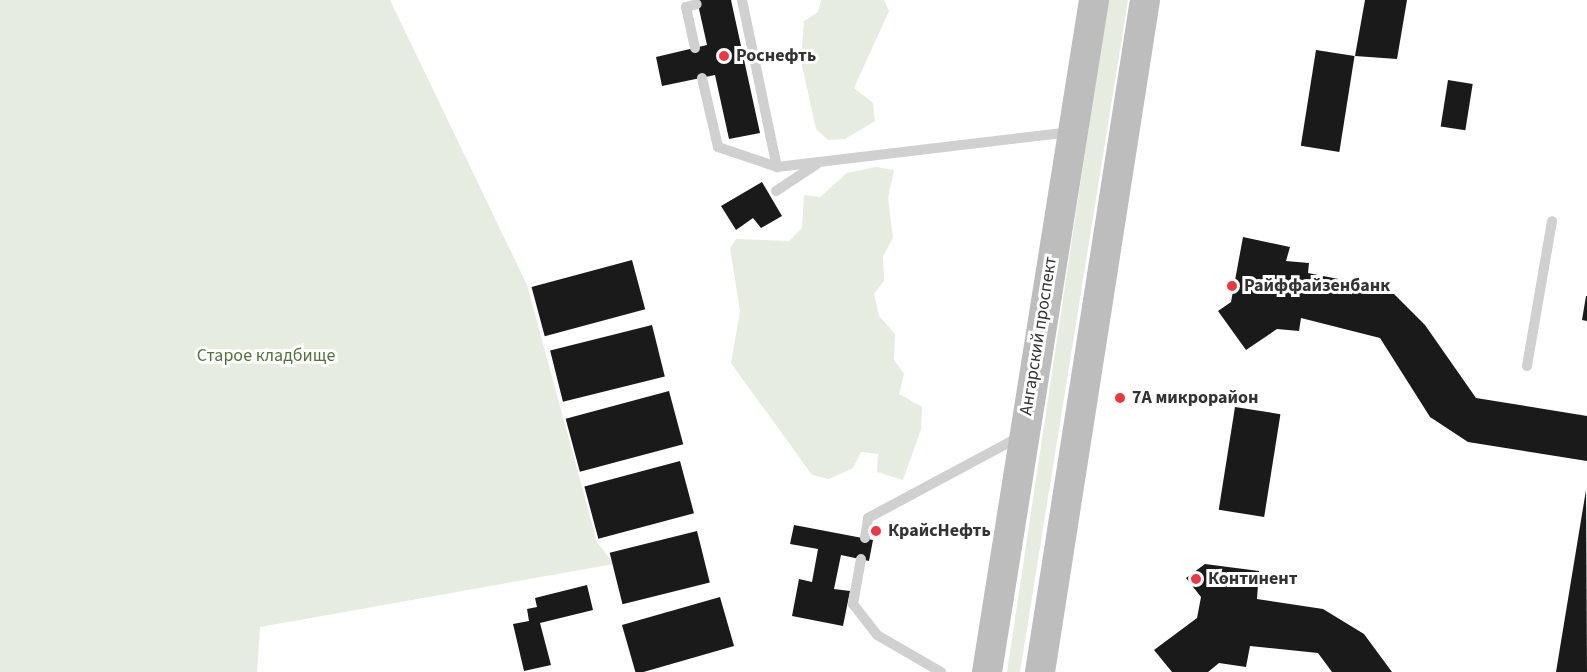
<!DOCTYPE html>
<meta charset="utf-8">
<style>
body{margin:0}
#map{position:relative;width:1587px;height:672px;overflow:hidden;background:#fff;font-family:"Source Sans 3",sans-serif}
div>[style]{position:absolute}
.green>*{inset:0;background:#e6ecdf}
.building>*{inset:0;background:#1a1a1a;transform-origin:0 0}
.lane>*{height:10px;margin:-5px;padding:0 5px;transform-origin:5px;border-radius:5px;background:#d0d0d0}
.secondary>*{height:30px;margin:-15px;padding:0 15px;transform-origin:15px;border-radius:15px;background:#bdbdbd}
.dots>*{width:16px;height:16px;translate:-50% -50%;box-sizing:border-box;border:3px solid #fff;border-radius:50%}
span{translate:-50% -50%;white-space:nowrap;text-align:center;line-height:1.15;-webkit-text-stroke:6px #fff;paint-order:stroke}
.poi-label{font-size:18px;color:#333;font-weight:700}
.left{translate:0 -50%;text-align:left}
.street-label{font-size:18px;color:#333}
.park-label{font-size:18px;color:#56703f}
</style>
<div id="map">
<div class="green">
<div style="clip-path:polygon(0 0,390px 0,527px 285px,597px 542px,614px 564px,260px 627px,257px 672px,0 672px)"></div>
<div style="clip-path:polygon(821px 0,884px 0,889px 11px,854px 88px,873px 103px,875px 121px,845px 139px,828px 140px,816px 129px,801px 61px,804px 21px,818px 12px)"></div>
<div style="clip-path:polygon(1108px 0,1128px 0,1020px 672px,1007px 672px)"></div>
<div style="clip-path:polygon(876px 167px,894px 170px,888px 198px,893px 238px,883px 256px,884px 281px,874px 294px,879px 316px,895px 334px,894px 360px,904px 374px,899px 394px,922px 407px,921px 429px,903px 480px,877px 472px,878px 454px,861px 452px,853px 468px,829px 479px,812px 475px,731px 363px,740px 311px,730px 248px,736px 239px,789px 241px,802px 228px,804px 195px,820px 197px,847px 173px)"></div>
</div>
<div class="building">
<div style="clip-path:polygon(697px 0,731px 0,760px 133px,729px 139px,715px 75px,662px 86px,656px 57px,707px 45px)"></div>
<div style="clip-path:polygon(1365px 0,1407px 0,1397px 59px,1355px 56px)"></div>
<div style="left:1316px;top:50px;width:39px;height:97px;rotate:9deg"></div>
<div style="left:1448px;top:80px;width:25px;height:47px;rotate:9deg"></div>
<div style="clip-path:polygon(762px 182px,782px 216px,761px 228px,753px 218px,736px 230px,721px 206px)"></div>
<div style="clip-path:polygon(1243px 237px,1290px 247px,1286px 261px,1309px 263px,1308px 273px,1389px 289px,1425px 325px,1476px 398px,1587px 416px,1587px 461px,1468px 442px,1430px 417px,1380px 338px,1301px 318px,1299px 331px,1277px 329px,1246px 350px,1218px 311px,1231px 302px)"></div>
<div style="left:632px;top:260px;width:51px;height:104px;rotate:75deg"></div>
<div style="clip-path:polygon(1586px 296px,1587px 296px,1587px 321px,1582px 320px)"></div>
<div style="left:652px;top:325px;width:53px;height:105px;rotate:76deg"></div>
<div style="left:669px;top:391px;width:55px;height:107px;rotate:75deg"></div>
<div style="left:1235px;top:407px;width:46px;height:104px;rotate:9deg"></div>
<div style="left:680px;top:461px;width:54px;height:99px;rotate:75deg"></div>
<div style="clip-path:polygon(1586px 490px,1587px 672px,1556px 672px)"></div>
<div style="clip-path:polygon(794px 525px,873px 540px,869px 561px,841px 555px,834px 589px,850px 591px,843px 626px,792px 616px,799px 579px,812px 582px,818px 549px,790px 544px)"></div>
<div style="left:697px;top:531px;width:53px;height:90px;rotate:76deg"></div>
<div style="clip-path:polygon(1205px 564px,1259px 571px,1257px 599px,1323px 609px,1364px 634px,1392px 672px,1332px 672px,1318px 653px,1250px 646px,1246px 667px,1219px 663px,1208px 672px,1172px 672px,1154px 650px,1197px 618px,1201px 597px,1186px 578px)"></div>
<div style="clip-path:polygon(587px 585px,593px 610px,540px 623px,551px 665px,524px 671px,513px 624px,529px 621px,527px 609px,537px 607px,535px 598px)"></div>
<div style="left:720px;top:597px;width:51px;height:102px;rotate:74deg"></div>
</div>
<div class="lane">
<div style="left:742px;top:0;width:171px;rotate:78.2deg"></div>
<div style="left:777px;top:167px;width:294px;rotate:-6.8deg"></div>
<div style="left:695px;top:48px;width:42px;rotate:-102.4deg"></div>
<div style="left:686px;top:7px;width:11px;rotate:-15deg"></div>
<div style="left:702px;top:78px;width:71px;rotate:76.9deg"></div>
<div style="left:718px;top:147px;width:62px;rotate:18.7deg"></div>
<div style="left:776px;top:191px;width:49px;rotate:-33.4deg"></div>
<div style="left:1527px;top:366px;width:147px;rotate:-80.2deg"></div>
<div style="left:865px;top:538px;width:20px;rotate:-81deg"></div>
<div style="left:868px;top:518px;width:174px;rotate:-28.2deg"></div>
<div style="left:861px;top:559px;width:46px;rotate:100.1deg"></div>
<div style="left:853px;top:604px;width:39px;rotate:52deg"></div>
<div style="left:877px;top:635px;width:74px;rotate:30deg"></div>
</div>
<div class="secondary">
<div style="left:987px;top:672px;width:680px;rotate:-80.95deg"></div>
<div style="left:1040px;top:672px;width:680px;rotate:-81.12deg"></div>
</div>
<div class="dots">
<div style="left:724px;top:56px;background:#e63946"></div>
<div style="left:1232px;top:286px;background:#e63946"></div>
<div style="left:1120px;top:398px;background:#e63946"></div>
<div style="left:876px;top:531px;background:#e63946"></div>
<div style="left:1196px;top:579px;background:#e63946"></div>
</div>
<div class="poi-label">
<span class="left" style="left:736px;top:56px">Роснефть</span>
<span class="left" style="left:1244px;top:286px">Райффайзенбанк</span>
<span class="left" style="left:1132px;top:398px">7А микрорайон</span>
<span class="left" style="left:888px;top:531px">КрайсНефть</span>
<span class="left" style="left:1208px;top:579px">Континент</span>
</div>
<div class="street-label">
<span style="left:1039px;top:336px;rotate:-81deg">Ангарский проспект</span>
</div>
<div class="park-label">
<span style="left:266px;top:356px">Старое кладбище</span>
</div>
</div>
